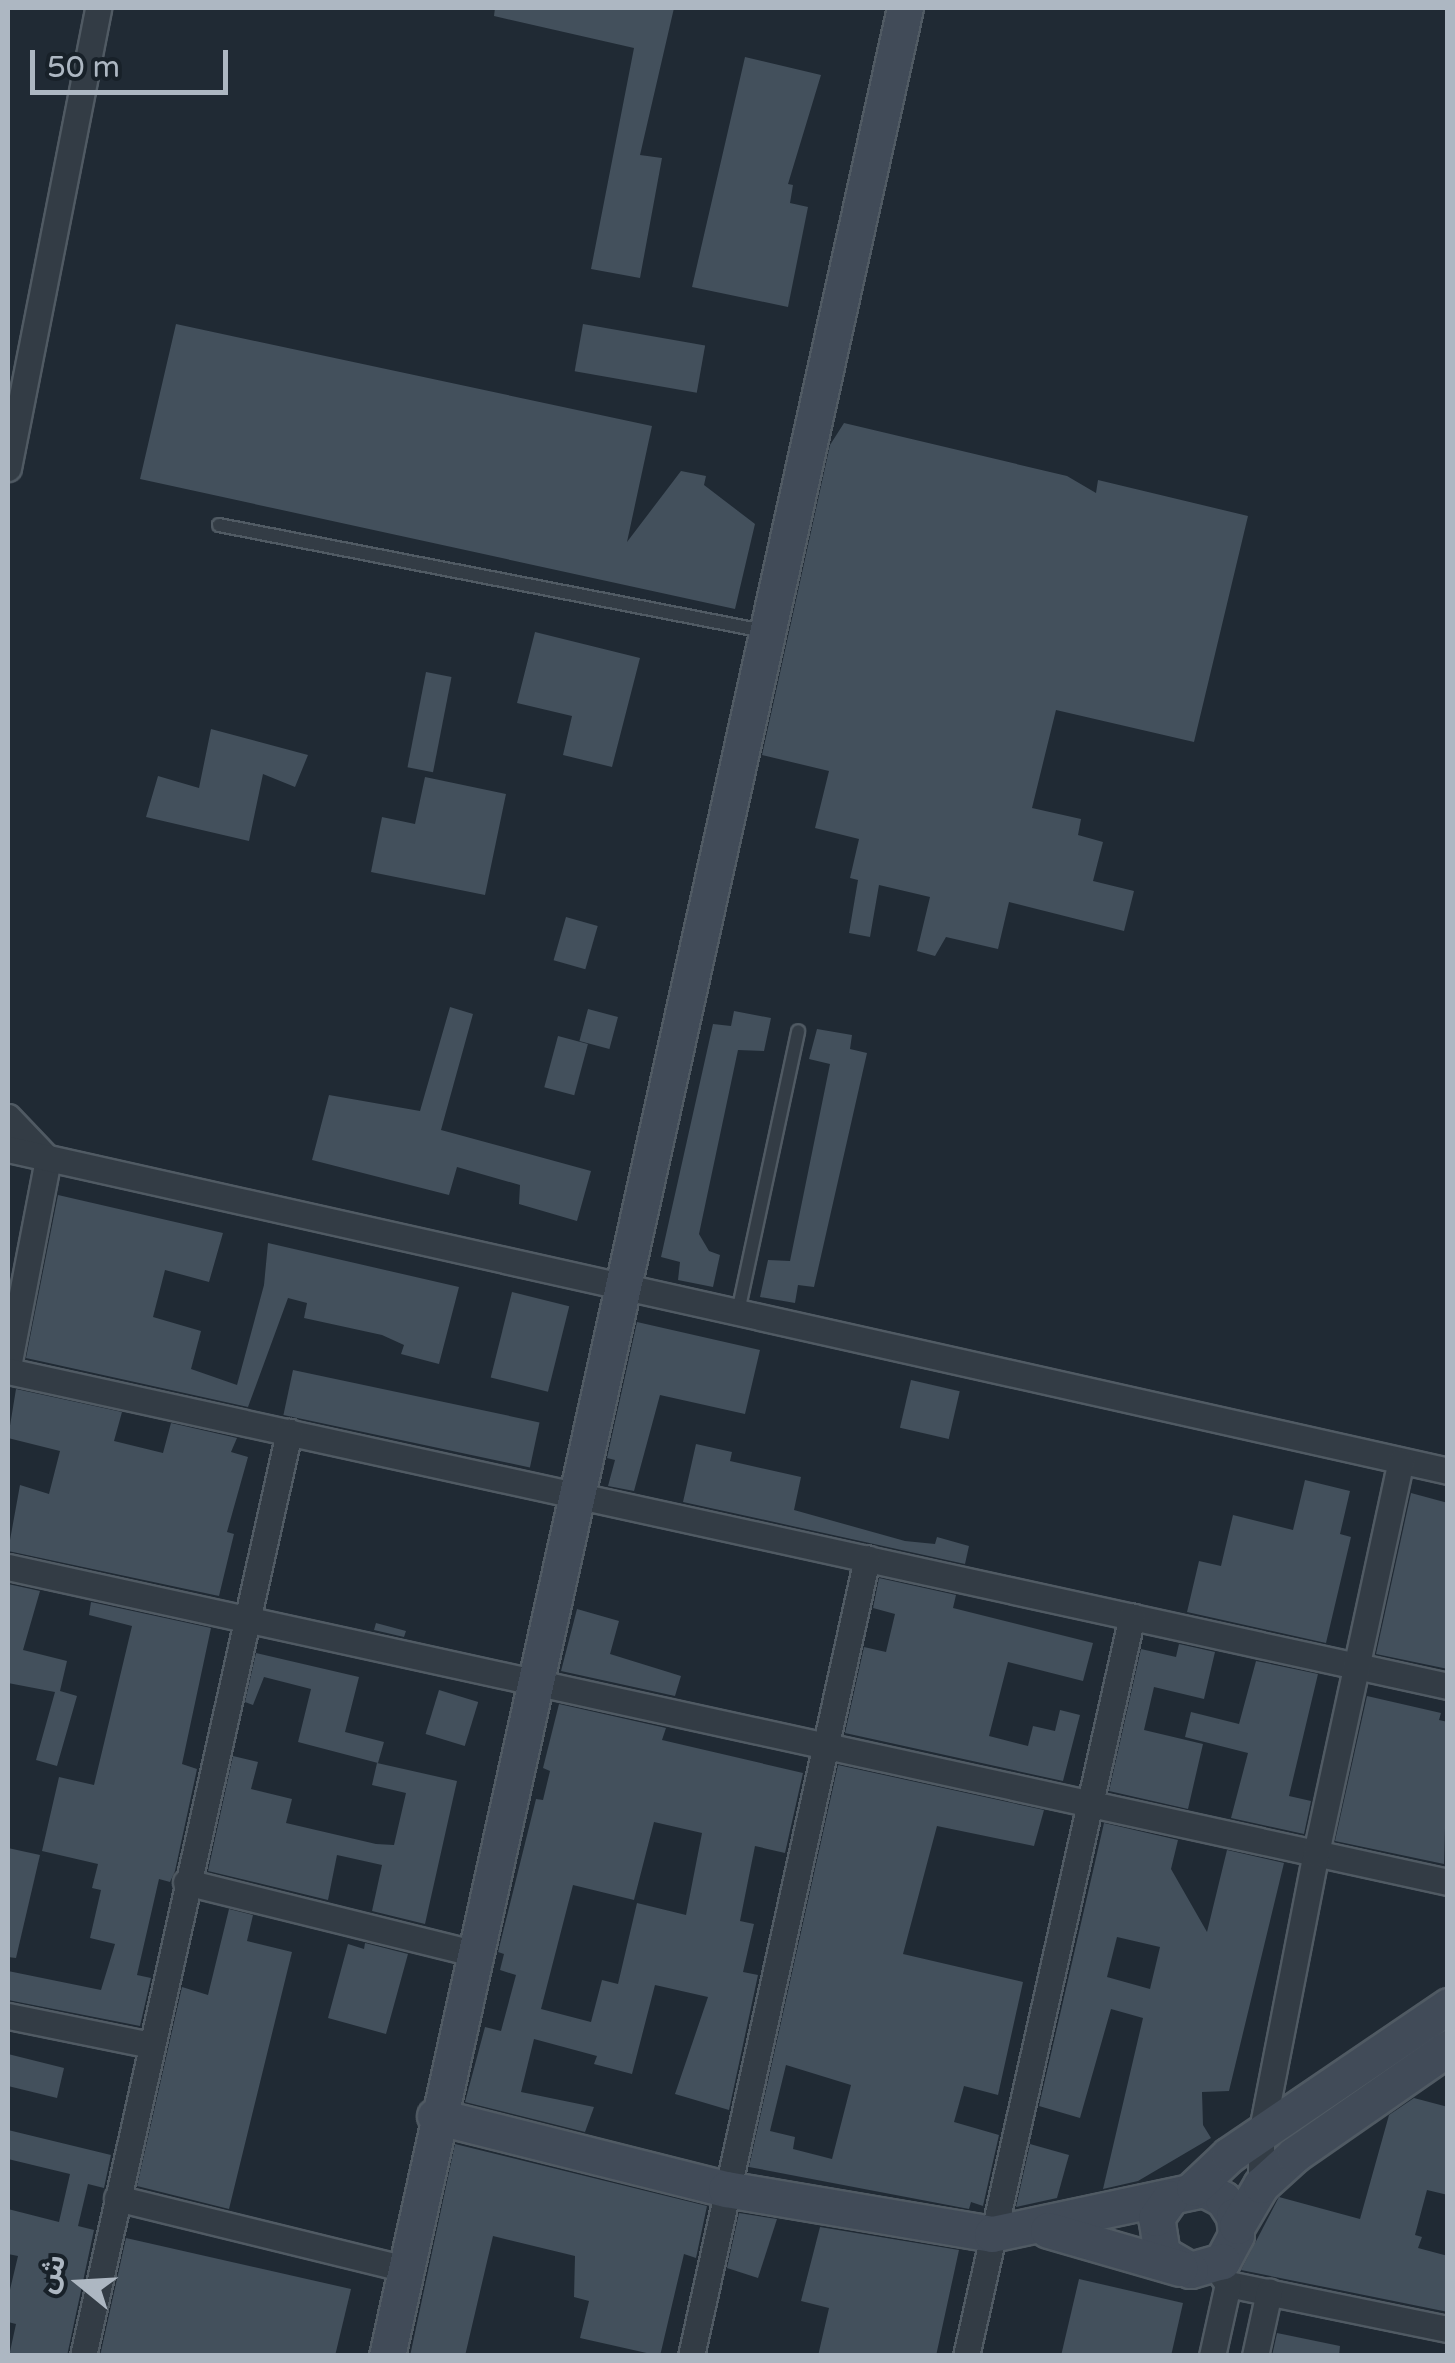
<!DOCTYPE html>
<meta charset="utf-8">
<style>
body{margin:0}
#map{position:relative;width:1455px;height:2363px;overflow:hidden;background:#202a34;font-family:"Varela Round","Noto Sans Arabic",sans-serif}
div>[style]{position:absolute}
.building>*{inset:0;background:#43505c;transform-origin:0 0}
.roads{filter:drop-shadow(2px 0 #505a63) drop-shadow(-2px 0 #505a63) drop-shadow(0 2px #505a63) drop-shadow(0 -2px #505a63)}
.service>*{height:12px;margin:-6px;padding:0 6px;transform-origin:6px;border-radius:6px;background:#333c45}
.minor>*{height:25px;margin:-12.5px;padding:0 12.5px;transform-origin:12.5px;border-radius:12.5px;background:#333c45}
.secondary>*{height:35px;margin:-17.5px;padding:0 17.5px;transform-origin:17.5px;border-radius:17.5px;background:#414b58}
span{translate:-50% -50%;white-space:nowrap;text-align:center;line-height:1.15;-webkit-text-stroke:8px #182129;paint-order:stroke}
.frame{position:absolute;inset:0;border:10px solid #adb7c2;pointer-events:none}
.north{position:absolute;left:30px;top:2233px;width:100px;height:100px;-webkit-text-stroke:8px #182129;paint-order:stroke;rotate:288deg;font-size:28px;font-weight:700;line-height:40px;text-align:center;color:#adb7c2}
.north::after{content:'';display:block;margin:auto;width:35px;height:45px;background:#adb7c2;clip-path:polygon(50% 0,100% 100%,50% 72%,0 100%)}
.scale{position:absolute;left:30px;top:50px;width:198px;height:45px;box-sizing:border-box;border:5px solid #adb7c2;border-top:0;padding-left:12px;font-size:30px;line-height:35px;white-space:nowrap;color:#adb7c2;-webkit-text-stroke:8px #182129;paint-order:stroke}
</style>
<div id="map">
<div class="building">
<div style="clip-path:polygon(495px 8px,674px 8px,640px 155px,662px 158px,640px 278px,591px 269px,634px 48px,494px 16px)"></div>
<div style="clip-path:polygon(745px 57px,821px 75px,788px 184px,793px 185px,790px 203px,808px 207px,788px 307px,692px 287px)"></div>
<div style="clip-path:polygon(176px 324px,652px 426px,627px 542px,681px 471px,706px 476px,704px 485px,755px 524px,735px 609px,140px 479px)"></div>
<div style="left:583px;top:324px;width:124px;height:48px;rotate:10deg"></div>
<div style="clip-path:polygon(844px 423px,1067px 476px,1096px 493px,1098px 480px,1248px 516px,1194px 742px,1056px 710px,1032px 808px,1081px 819px,1078px 835px,1103px 842px,1093px 881px,1134px 891px,1124px 931px,1009px 902px,998px 949px,946px 937px,935px 956px,917px 951px,930px 897px,879px 885px,870px 937px,849px 933px,858px 880px,850px 878px,859px 839px,815px 828px,829px 771px,762px 755px,830px 445px)"></div>
<div style="clip-path:polygon(535px 632px,640px 658px,612px 767px,563px 755px,572px 716px,517px 703px)"></div>
<div style="left:426px;top:672px;width:26px;height:97px;rotate:11deg"></div>
<div style="clip-path:polygon(211px 729px,308px 755px,295px 787px,263px 774px,249px 841px,146px 817px,158px 776px,199px 788px)"></div>
<div style="clip-path:polygon(425px 777px,506px 794px,485px 895px,371px 872px,382px 817px,415px 824px)"></div>
<div style="left:566px;top:917px;width:33px;height:45px;rotate:16deg"></div>
<div style="clip-path:polygon(450px 1007px,473px 1014px,441px 1130px,591px 1171px,577px 1221px,519px 1204px,520px 1185px,457px 1167px,449px 1195px,312px 1160px,329px 1095px,420px 1111px)"></div>
<div style="left:588px;top:1009px;width:31px;height:33px;rotate:15deg"></div>
<div style="clip-path:polygon(734px 1011px,771px 1018px,764px 1051px,738px 1050px,699px 1234px,709px 1251px,720px 1255px,713px 1287px,678px 1280px,680px 1262px,661px 1257px,713px 1024px,731px 1026px)"></div>
<div style="clip-path:polygon(817px 1029px,852px 1035px,850px 1049px,867px 1053px,814px 1287px,798px 1285px,795px 1303px,760px 1297px,768px 1260px,790px 1261px,830px 1064px,809px 1059px)"></div>
<div style="left:558px;top:1036px;width:31px;height:53px;rotate:15deg"></div>
<div style="clip-path:polygon(58px 1195px,223px 1233px,209px 1282px,165px 1270px,153px 1317px,201px 1331px,191px 1369px,237px 1385px,264px 1285px,268px 1243px,459px 1287px,439px 1364px,401px 1354px,404px 1345px,382px 1335px,304px 1318px,307px 1303px,288px 1298px,248px 1407px,26px 1358px)"></div>
<div style="left:512px;top:1292px;width:59px;height:88px;rotate:14deg"></div>
<div style="clip-path:polygon(637px 1322px,760px 1350px,745px 1414px,660px 1395px,634px 1491px,608px 1486px,615px 1460px,607px 1458px)"></div>
<div style="left:293px;top:1370px;width:252px;height:46px;rotate:12deg"></div>
<div style="left:911px;top:1380px;width:50px;height:49px;rotate:13deg"></div>
<div style="clip-path:polygon(16px 1389px,122px 1412px,114px 1441px,163px 1453px,171px 1423px,237px 1438px,231px 1452px,248px 1457px,227px 1532px,234px 1534px,219px 1596px,8px 1551px,20px 1485px,49px 1494px,60px 1451px,8px 1438px)"></div>
<div style="clip-path:polygon(696px 1444px,732px 1452px,730px 1461px,801px 1477px,794px 1510px,905px 1541px,935px 1544px,937px 1537px,969px 1546px,965px 1564px,683px 1502px)"></div>
<div style="clip-path:polygon(1305px 1480px,1350px 1491px,1340px 1534px,1351px 1537px,1326px 1643px,1187px 1612px,1199px 1561px,1221px 1566px,1233px 1515px,1293px 1530px)"></div>
<div style="clip-path:polygon(1411px 1493px,1448px 1503px,1448px 1669px,1376px 1654px)"></div>
<div style="clip-path:polygon(879px 1578px,956px 1595px,953px 1608px,1093px 1643px,1083px 1681px,1008px 1662px,989px 1736px,1028px 1746px,1033px 1726px,1055px 1731px,1060px 1710px,1080px 1715px,1063px 1781px,845px 1733px,864px 1647px,886px 1652px,895px 1614px,873px 1608px)"></div>
<div style="clip-path:polygon(8px 1584px,40px 1591px,23px 1650px,67px 1661px,60px 1691px,77px 1696px,57px 1766px,36px 1760px,55px 1692px,8px 1683px)"></div>
<div style="clip-path:polygon(91px 1602px,211px 1628px,182px 1764px,197px 1769px,175px 1871px,170px 1882px,159px 1879px,137px 1975px,151px 1978px,140px 2026px,8px 2000px,8px 1971px,101px 1990px,115px 1944px,90px 1938px,101px 1890px,92px 1888px,98px 1864px,42px 1851px,59px 1777px,94px 1785px,132px 1626px,89px 1615px)"></div>
<div style="clip-path:polygon(577px 1609px,619px 1621px,610px 1654px,681px 1676px,675px 1696px,561px 1671px)"></div>
<div style="clip-path:polygon(376px 1623px,406px 1631px,404px 1637px,374px 1630px)"></div>
<div style="clip-path:polygon(1179px 1644px,1215px 1652px,1204px 1699px,1154px 1687px,1144px 1730px,1203px 1744px,1188px 1809px,1109px 1791px,1141px 1649px,1176px 1657px)"></div>
<div style="clip-path:polygon(256px 1653px,359px 1677px,345px 1732px,384px 1742px,378px 1763px,298px 1742px,311px 1689px,264px 1677px,253px 1705px,245px 1702px)"></div>
<div style="clip-path:polygon(1256px 1661px,1318px 1674px,1289px 1796px,1311px 1801px,1304px 1834px,1231px 1818px,1248px 1753px,1185px 1737px,1191px 1712px,1239px 1724px)"></div>
<div style="left:439px;top:1690px;width:41px;height:46px;rotate:17deg"></div>
<div style="clip-path:polygon(1367px 1696px,1441px 1713px,1439px 1720px,1448px 1722px,1444px 1864px,1335px 1841px)"></div>
<div style="clip-path:polygon(evenodd,559px 1704px,666px 1728px,662px 1740px,803px 1773px,785px 1853px,755px 1846px,740px 1921px,754px 1924px,743px 1972px,758px 1975px,729px 2110px,675px 2094px,708px 1997px,655px 1985px,632px 2074px,594px 2064px,597px 2056px,534px 2039px,521px 2092px,594px 2107px,585px 2132px,465px 2102px,485px 2027px,501px 2031px,516px 1975px,500px 1970px,504px 1954px,498px 1952px,536px 1799px,543px 1800px,550px 1771px,543px 1768px,559px 1704px,654px 1822px,702px 1833px,686px 1915px,637px 1903px,618px 1984px,602px 1980px,591px 2022px,541px 2009px,573px 1885px,634px 1900px,654px 1822px)"></div>
<div style="clip-path:polygon(233px 1756px,258px 1762px,251px 1789px,292px 1799px,286px 1823px,376px 1844px,394px 1845px,406px 1793px,372px 1785px,377px 1763px,457px 1781px,425px 1924px,372px 1911px,382px 1865px,337px 1855px,328px 1900px,208px 1871px)"></div>
<div style="clip-path:polygon(evenodd,838px 1765px,1044px 1810px,1034px 1846px,937px 1826px,903px 1954px,1023px 1982px,998px 2095px,964px 2086px,954px 2122px,999px 2135px,983px 2206px,971px 2202px,969px 2209px,749px 2167px,838px 1765px,786px 2065px,851px 2085px,832px 2159px,793px 2149px,795px 2137px,770px 2131px,786px 2065px)"></div>
<div style="clip-path:polygon(evenodd,1104px 1823px,1178px 1840px,1171px 1869px,1207px 1932px,1227px 1850px,1284px 1863px,1229px 2091px,1202px 2092px,1203px 2125px,1211px 2138px,1138px 2181px,1103px 2189px,1143px 2018px,1111px 2009px,1080px 2118px,1039px 2106px,1104px 1823px,1117px 1937px,1160px 1947px,1150px 1989px,1107px 1977px,1117px 1937px)"></div>
<div style="clip-path:polygon(8px 1848px,40px 1855px,16px 1958px,8px 1957px)"></div>
<div style="clip-path:polygon(229px 1909px,253px 1915px,247px 1941px,292px 1952px,229px 2209px,137px 2186px,182px 1987px,208px 1995px)"></div>
<div style="clip-path:polygon(365px 1943px,408px 1954px,386px 2034px,328px 2018px,348px 1944px,364px 1949px)"></div>
<div style="clip-path:polygon(8px 2054px,64px 2068px,57px 2098px,8px 2086px)"></div>
<div style="clip-path:polygon(1414px 2098px,1448px 2107px,1448px 2195px,1427px 2190px,1415px 2235px,1422px 2237px,1418px 2248px,1448px 2256px,1448px 2312px,1241px 2270px,1279px 2197px,1360px 2219px,1389px 2115px)"></div>
<div style="clip-path:polygon(8px 2130px,111px 2155px,104px 2188px,88px 2184px,78px 2226px,94px 2230px,67px 2356px,9px 2356px,16px 2324px,8px 2322px,8px 2298px,18px 2256px,8px 2254px,8px 2209px,59px 2222px,70px 2174px,8px 2159px)"></div>
<div style="clip-path:polygon(455px 2144px,707px 2206px,696px 2258px,684px 2254px,660px 2356px,580px 2338px,589px 2301px,574px 2297px,575px 2256px,493px 2236px,465px 2356px,410px 2356px)"></div>
<div style="clip-path:polygon(1030px 2144px,1069px 2155px,1057px 2198px,1016px 2207px)"></div>
<div style="clip-path:polygon(739px 2213px,777px 2219px,758px 2278px,727px 2268px)"></div>
<div style="clip-path:polygon(820px 2227px,959px 2250px,936px 2356px,818px 2356px,829px 2308px,801px 2301px)"></div>
<div style="clip-path:polygon(126px 2238px,351px 2289px,335px 2356px,100px 2356px)"></div>
<div style="clip-path:polygon(1079px 2279px,1183px 2303px,1171px 2356px,1061px 2356px)"></div>
<div style="clip-path:polygon(1277px 2333px,1340px 2346px,1339px 2356px,1272px 2356px)"></div>
</div>
<div class="roads">
<div class="service">
<div style="left:219px;top:525px;width:555px;rotate:11.01deg"></div>
<div style="left:738px;top:1312px;width:287px;rotate:-77.9deg"></div>
</div>
<div class="minor">
<div style="left:8px;top:468px;width:469px;rotate:-78.9deg"></div>
<div style="left:8px;top:1117px;width:58px;rotate:46.4deg"></div>
<div style="left:48px;top:1159px;width:211px;rotate:100.9deg"></div>
<div style="left:8px;top:1149px;width:1476px;rotate:12.6deg"></div>
<div style="left:8px;top:1371px;width:1474px;rotate:12.34deg"></div>
<div style="left:8px;top:1567px;width:1474px;rotate:12.34deg"></div>
<div style="left:186px;top:1882px;width:296px;rotate:13.9deg"></div>
<div style="left:8px;top:2016px;width:146px;rotate:11.5deg"></div>
<div style="left:1261px;top:2185px;width:50px;rotate:-90deg"></div>
<div style="left:1261px;top:2135px;width:287px;rotate:-79deg"></div>
<div style="left:1316px;top:1853px;width:401px;rotate:-77.8deg"></div>
<div style="left:117px;top:2198px;width:297px;rotate:13.8deg"></div>
<div style="left:1215px;top:2266px;width:22px;rotate:54deg"></div>
<div style="left:1228px;top:2284px;width:225px;rotate:11.6deg"></div>
<div style="left:83px;top:2356px;width:947px;rotate:-77.43deg"></div>
<div style="left:691px;top:2356px;width:817px;rotate:-77.56deg"></div>
<div style="left:966px;top:2356px;width:758px;rotate:-77.36deg"></div>
<div style="left:1212px;top:2356px;width:74px;rotate:-77.5deg"></div>
<div style="left:1255px;top:2356px;width:66px;rotate:-77.7deg"></div>
</div>
<div class="secondary">
<div style="left:435px;top:2116px;width:300px;rotate:14.1deg"></div>
<div style="left:726px;top:2189px;width:270px;rotate:9.6deg"></div>
<div style="left:992px;top:2234px;width:217px;rotate:-12deg"></div>
<div style="left:1204px;top:2189px;width:21px;rotate:28deg"></div>
<div style="left:1223px;top:2199px;width:20px;rotate:57deg"></div>
<div style="left:1234px;top:2216px;width:19px;rotate:84deg"></div>
<div style="left:1236px;top:2235px;width:30px;rotate:118deg"></div>
<div style="left:1222px;top:2261px;width:33px;rotate:164deg"></div>
<div style="left:1190px;top:2270px;width:32px;rotate:-150deg"></div>
<div style="left:1162px;top:2254px;width:36px;rotate:-99deg"></div>
<div style="left:1156px;top:2218px;width:24px;rotate:-55deg"></div>
<div style="left:1194px;top:2188px;width:48px;rotate:-43.3deg"></div>
<div style="left:1229px;top:2155px;width:265px;rotate:-34.2deg"></div>
<div style="left:1237px;top:2226px;width:48px;rotate:-59.7deg"></div>
<div style="left:1261px;top:2185px;width:45px;rotate:-42.3deg"></div>
<div style="left:1294px;top:2155px;width:188px;rotate:-34.8deg"></div>
<div style="left:1048px;top:2230px;width:137px;rotate:16.1deg"></div>
<div style="left:387px;top:2356px;width:2404px;rotate:-77.56deg"></div>
</div>
</div>
<div class="frame"></div>
<div class="north">ش</div>
<div class="scale">50 m</div>
</div>
